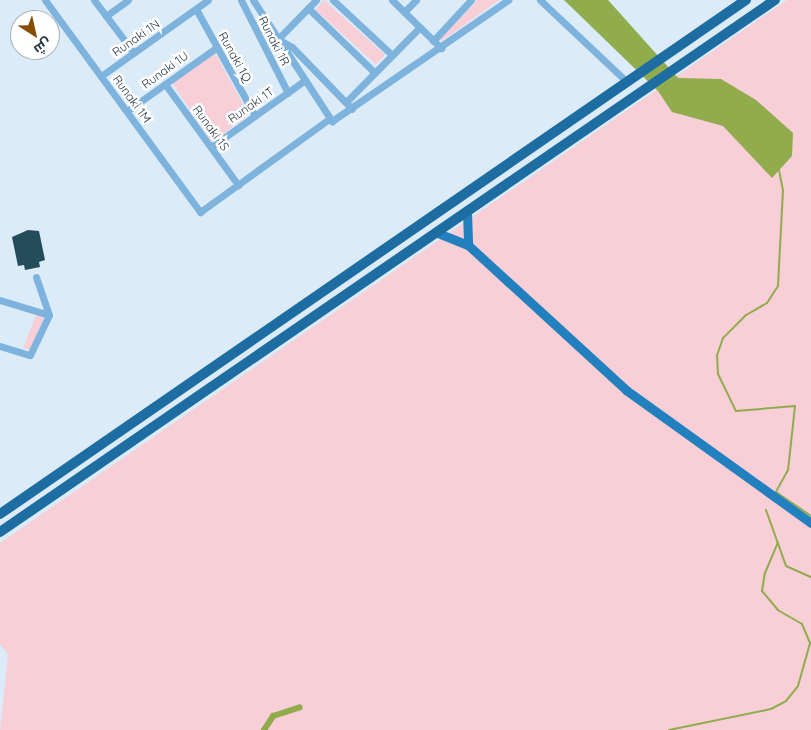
<!DOCTYPE html>
<meta charset="utf-8">
<style>
body{margin:0}
#map{position:relative;width:811px;height:730px;overflow:hidden;background:#dbebf8;font-family:Quicksand,Cairo,sans-serif}
div>[style]{position:absolute}
.green>*{inset:0;background:#f8ced7;transform-origin:0 0}
.water>*{inset:0;background:#91ac4d}
.stream>*{height:2px;margin:-1px;padding:0 1px;transform-origin:1px;border-radius:1px;background:#91ac4d}
.canal>*{height:6px;margin:-3px;padding:0 3px;transform-origin:3px;border-radius:3px;background:#91ac4d}
.building>*{inset:0;background:#244c5a}
.minor>*{height:7px;margin:-3.5px;padding:0 3.5px;transform-origin:3.5px;border-radius:3.5px;background:#7db3dd}
.major>*{height:9px;margin:-4.5px;padding:0 4.5px;transform-origin:4.5px;border-radius:4.5px;background:#2280be}
.highway>*{height:10px;margin:-5px;padding:0 5px;transform-origin:5px;border-radius:5px;background:#1d6da2}
span{translate:-50% -50%;white-space:nowrap;text-align:center;line-height:1.15;-webkit-text-stroke:5px #fff;paint-order:stroke}
.street-label{font-size:12px;color:#263643}
.north{position:absolute;left:10px;top:10px;width:50px;height:50px;box-sizing:border-box;background:#fff;border:1px solid #a8afb4;border-radius:50%;rotate:145deg;font-size:14px;font-weight:700;line-height:20px;text-align:center;color:#263643}
.north::after{content:'';display:block;margin:auto;width:18px;height:22px;background:#874d03;clip-path:polygon(50% 0,100% 100%,50% 72%,0 100%)}
</style>
<div id="map">
<div class="green">
<div style="left:324px;top:0;width:82px;height:13px;rotate:42deg"></div>
<div style="clip-path:polygon(478px 0,499px 0,442px 41px,440px 39px)"></div>
<div style="clip-path:polygon(787px 0,811px 0,811px 730px,0 730px,8px 655px,0 644px,0 543px)"></div>
<div style="clip-path:polygon(215px 53px,249px 115px,212px 142px,172px 83px)"></div>
<div style="clip-path:polygon(36px 315px,44px 318px,30px 350px,23px 348px)"></div>
</div>
<div class="water">
<div style="clip-path:polygon(564px 0,608px 0,678px 78px,721px 79px,756px 100px,793px 133px,792px 156px,772px 178px,723px 126px,672px 112px,658px 91px)"></div>
</div>
<div class="stream">
<div style="left:779px;top:170px;width:20px;rotate:79deg"></div>
<div style="left:783px;top:190px;width:96px;rotate:93deg"></div>
<div style="left:778px;top:286px;width:20px;rotate:123deg"></div>
<div style="left:767px;top:303px;width:24px;rotate:150deg"></div>
<div style="left:746px;top:315px;width:33px;rotate:135deg"></div>
<div style="left:723px;top:338px;width:18px;rotate:109deg"></div>
<div style="left:717px;top:355px;width:19px;rotate:87deg"></div>
<div style="left:718px;top:374px;width:41px;rotate:64.1deg"></div>
<div style="left:736px;top:411px;width:59px;rotate:-4.8deg"></div>
<div style="left:795px;top:406px;width:64px;rotate:96.2deg"></div>
<div style="left:788px;top:470px;width:25px;rotate:119deg"></div>
<div style="left:776px;top:492px;width:42px;rotate:34.4deg"></div>
<div style="left:766px;top:510px;width:59px;rotate:70.3deg"></div>
<div style="left:786px;top:566px;width:27px;rotate:24deg"></div>
<div style="left:669px;top:730px;width:104px;rotate:-11.6deg"></div>
<div style="left:771px;top:709px;width:17px;rotate:-28deg"></div>
<div style="left:786px;top:701px;width:19px;rotate:-51deg"></div>
<div style="left:798px;top:686px;width:45px;rotate:-74.4deg"></div>
<div style="left:810px;top:643px;width:21px;rotate:-113deg"></div>
<div style="left:802px;top:624px;width:28px;rotate:-150deg"></div>
<div style="left:778px;top:610px;width:25px;rotate:-130deg"></div>
<div style="left:762px;top:591px;width:18px;rotate:-81deg"></div>
<div style="left:765px;top:573px;width:33px;rotate:-67deg"></div>
</div>
<div class="canal">
<div style="left:264px;top:730px;width:17px;rotate:-57deg"></div>
<div style="left:273px;top:716px;width:28px;rotate:-18deg"></div>
</div>
<div class="building">
<div style="clip-path:polygon(28px 230px,39px 231px,45px 260px,39px 262px,40px 267px,25px 270px,24px 265px,18px 266px,12px 237px)"></div>
</div>
<div class="minor">
<div style="left:45px;top:0;width:263px;rotate:53.8deg"></div>
<div style="left:200px;top:212px;width:159px;rotate:-35.8deg"></div>
<div style="left:94px;top:0;width:66px;rotate:53deg"></div>
<div style="left:241px;top:0;width:104px;rotate:63.2deg"></div>
<div style="left:253px;top:0;width:145px;rotate:56.9deg"></div>
<div style="left:332px;top:121px;width:214px;rotate:-34.5deg"></div>
<div style="left:316px;top:0;width:54px;rotate:134.3deg"></div>
<div style="left:278px;top:39px;width:16px;rotate:30deg"></div>
<div style="left:292px;top:47px;width:86px;rotate:45.9deg"></div>
<div style="left:333px;top:0;width:81px;rotate:43deg"></div>
<div style="left:392px;top:0;width:69px;rotate:44.4deg"></div>
<div style="left:540px;top:0;width:120px;rotate:43.3deg"></div>
<div style="left:308px;top:8px;width:93px;rotate:44.1deg"></div>
<div style="left:196px;top:9px;width:122px;rotate:61.1deg"></div>
<div style="left:404px;top:12px;width:17px;rotate:-45deg"></div>
<div style="left:106px;top:16px;width:27px;rotate:-36deg"></div>
<div style="left:433px;top:41px;width:56px;rotate:-47.2deg"></div>
<div style="left:101px;top:76px;width:131px;rotate:-35.4deg"></div>
<div style="left:165px;top:84px;width:125px;rotate:54.1deg"></div>
<div style="left:346px;top:102px;width:105px;rotate:-45.4deg"></div>
<div style="left:127px;top:111px;width:110px;rotate:-35.4deg"></div>
<div style="left:211px;top:147px;width:114px;rotate:-35.4deg"></div>
<div style="left:36px;top:277px;width:40px;rotate:71.1deg"></div>
<div style="left:0;top:300px;width:51px;rotate:17deg"></div>
<div style="left:0;top:346px;width:31px;rotate:17deg"></div>
<div style="left:30px;top:355px;width:44px;rotate:-64.6deg"></div>
</div>
<div class="major">
<div style="left:467px;top:212px;width:33px;rotate:88deg"></div>
<div style="left:438px;top:233px;width:32px;rotate:22deg"></div>
<div style="left:468px;top:245px;width:214px;rotate:42.5deg"></div>
<div style="left:626px;top:390px;width:228px;rotate:35.7deg"></div>
</div>
<div class="highway">
<div style="left:0;top:514px;width:906px;rotate:-34.57deg"></div>
<div style="left:0;top:532px;width:940px;rotate:-34.47deg"></div>
</div>
<div class="street-label">
<span style="left:136px;top:38px;rotate:-35deg">Runaki 1N</span>
<span style="left:274px;top:41px;rotate:63deg">Runaki 1R</span>
<span style="left:235px;top:57px;rotate:61deg">Runaki 1Q</span>
<span style="left:165px;top:70px;rotate:-36deg">Runaki 1U</span>
<span style="left:132px;top:99px;rotate:54deg">Runaki 1M</span>
<span style="left:251px;top:105px;rotate:-35deg">Runaki 1T</span>
<span style="left:211px;top:128px;rotate:54deg">Runaki 1S</span>
</div>
<div class="north">ش</div>
</div>
